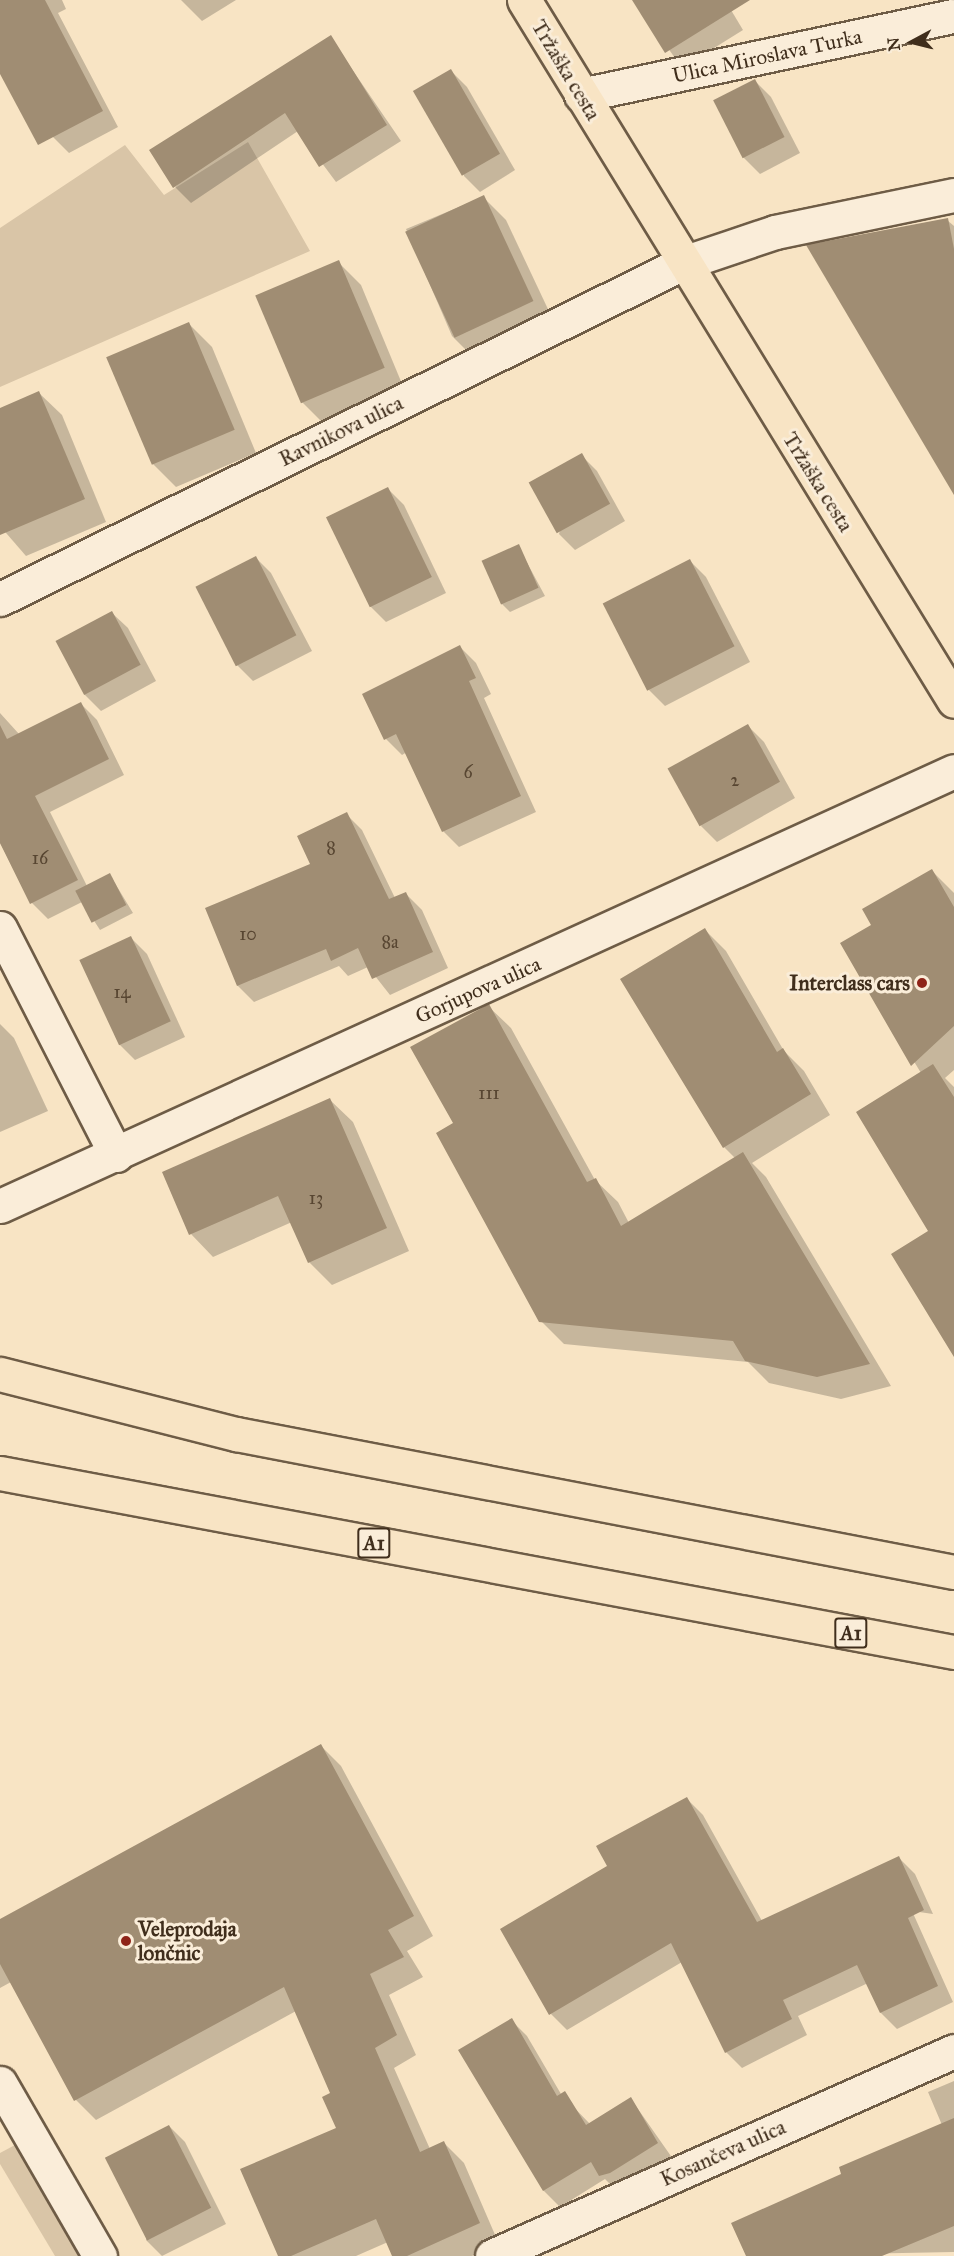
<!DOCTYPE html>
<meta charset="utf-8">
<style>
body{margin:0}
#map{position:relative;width:954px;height:2256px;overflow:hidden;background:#f8e4c4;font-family:"IM FELL Great Primer",serif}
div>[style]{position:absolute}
.green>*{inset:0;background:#d9c5a7}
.shadow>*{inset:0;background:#0003}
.building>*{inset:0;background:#a08d73;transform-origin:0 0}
.roads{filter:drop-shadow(2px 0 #6e5c46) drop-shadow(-2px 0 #6e5c46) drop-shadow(0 2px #6e5c46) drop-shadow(0 -2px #6e5c46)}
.minor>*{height:33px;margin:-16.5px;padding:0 16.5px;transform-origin:16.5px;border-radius:16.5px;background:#faedd9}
.major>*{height:33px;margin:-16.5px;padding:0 16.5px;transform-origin:16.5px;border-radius:16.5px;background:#f8e4c4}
.highway>*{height:33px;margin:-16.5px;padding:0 16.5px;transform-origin:16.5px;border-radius:16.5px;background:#f8e4c4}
.dots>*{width:16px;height:16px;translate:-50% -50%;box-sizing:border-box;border:3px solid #faedd9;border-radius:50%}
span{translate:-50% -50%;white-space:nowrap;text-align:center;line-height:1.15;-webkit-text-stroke:6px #faedd9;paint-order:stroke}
.number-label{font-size:18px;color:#584632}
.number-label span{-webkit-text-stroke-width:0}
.shield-label span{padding:2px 4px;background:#faedd9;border:2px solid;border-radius:4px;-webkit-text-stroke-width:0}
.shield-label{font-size:20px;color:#402e1c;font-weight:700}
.street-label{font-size:21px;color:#402e1c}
.poi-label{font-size:21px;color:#402e1c;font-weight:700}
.right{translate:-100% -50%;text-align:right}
.left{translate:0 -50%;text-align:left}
.north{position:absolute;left:882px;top:12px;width:60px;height:60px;-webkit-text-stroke:4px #faedd9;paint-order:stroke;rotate:263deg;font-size:16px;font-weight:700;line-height:24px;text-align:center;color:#402e1c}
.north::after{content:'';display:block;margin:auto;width:21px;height:27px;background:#402e1c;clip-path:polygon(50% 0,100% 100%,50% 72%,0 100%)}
</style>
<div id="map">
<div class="green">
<div style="clip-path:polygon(248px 142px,310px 251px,0 387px,0 228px,125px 145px,164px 195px)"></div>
<div style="clip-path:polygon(15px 2145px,82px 2256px,55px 2256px,0 2164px,0 2153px)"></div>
</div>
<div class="shadow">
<div style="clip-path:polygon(0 0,62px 0,66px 9px,58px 13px,118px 127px,69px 153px,53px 137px,0 30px)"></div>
<div style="clip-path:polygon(181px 0,236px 0,202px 21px)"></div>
<div style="clip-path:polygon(634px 0,725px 0,743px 30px,682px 68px)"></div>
<div style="clip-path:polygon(330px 37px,401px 141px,336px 182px,298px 131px,191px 203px,175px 187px)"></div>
<div style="clip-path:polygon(451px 71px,467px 87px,515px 170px,480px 192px,464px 176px)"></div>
<div style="clip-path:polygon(755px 81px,771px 97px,800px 153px,760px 174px,744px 158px,715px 101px)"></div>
<div style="clip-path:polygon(483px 197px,506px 220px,555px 324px,474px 358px,452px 336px,406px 229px)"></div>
<div style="clip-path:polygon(947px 220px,954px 226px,954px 492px)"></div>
<div style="clip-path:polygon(338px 262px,361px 285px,405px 391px,325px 425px,302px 402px)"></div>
<div style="clip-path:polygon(189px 324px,212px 347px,256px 453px,176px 487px,153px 464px)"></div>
<div style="clip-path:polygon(39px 393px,62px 415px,106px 522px,26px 556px,0 526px,0 409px)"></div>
<div style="clip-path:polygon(581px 455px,597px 471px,625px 521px,575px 550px,559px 534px)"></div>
<div style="clip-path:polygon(388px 489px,404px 505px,446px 593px,386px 622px,370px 606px,328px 517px)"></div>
<div style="clip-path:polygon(518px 546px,545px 596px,510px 612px,502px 604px)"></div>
<div style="clip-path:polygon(255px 557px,271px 573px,312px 651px,253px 681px,237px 665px)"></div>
<div style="clip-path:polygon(690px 561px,706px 577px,750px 662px,665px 706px,649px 690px)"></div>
<div style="clip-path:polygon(112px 613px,128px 628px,156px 681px,101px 711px,85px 695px,57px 642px)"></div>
<div style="clip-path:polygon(460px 647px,476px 663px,491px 694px,484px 698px,536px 812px,459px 847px,443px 831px,407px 752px,402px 755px,386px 739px)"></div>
<div style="clip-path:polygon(81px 704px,97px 720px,124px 775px,50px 812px,87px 886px,110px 875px,133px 913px,100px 930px,82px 902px,48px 919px,32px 903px,0 843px,0 713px,19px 734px)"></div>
<div style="clip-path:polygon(748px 726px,764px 742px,795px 798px,717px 842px,701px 826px)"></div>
<div style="clip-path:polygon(346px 814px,362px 830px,395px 898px,406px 894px,422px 910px,448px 968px,390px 995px,368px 967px,348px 976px,339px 966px,254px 1002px,238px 986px,207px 909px,312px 865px)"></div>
<div style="clip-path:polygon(932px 871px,954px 893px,954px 1070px,945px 1078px,954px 1087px,954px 1354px,930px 1232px,921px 1073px,842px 943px,873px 926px)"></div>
<div style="clip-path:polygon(705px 930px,726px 951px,784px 1051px,804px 1071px,830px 1115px,752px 1163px,766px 1177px,891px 1386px,841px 1399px,769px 1383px,748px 1362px,564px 1344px,541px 1321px,455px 1124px,488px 1006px,511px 1028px,595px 1180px,618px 1202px,629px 1223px,735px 1158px,724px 1147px)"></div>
<div style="clip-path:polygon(131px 938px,147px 954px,185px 1037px,135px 1060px,119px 1044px)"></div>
<div style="clip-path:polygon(0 1024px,14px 1038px,48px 1111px,0 1132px)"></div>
<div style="clip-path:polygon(330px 1100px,353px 1122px,409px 1251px,332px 1285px,309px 1262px,292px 1222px,213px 1257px,191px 1234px)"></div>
<div style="clip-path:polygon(321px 1746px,341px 1766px,433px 1936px,407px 1951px,423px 1977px,389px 1995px,416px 2055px,394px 2068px,430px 2149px,444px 2143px,464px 2163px,499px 2244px,472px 2256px,394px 2256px,388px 2242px,356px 2256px,279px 2256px,338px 2129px,332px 2094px,296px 2011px,96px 2120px,76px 2100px,11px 1982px,0 1988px,0 1921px)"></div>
<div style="clip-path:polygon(687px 1799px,703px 1815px,762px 1921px,899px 1858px,915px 1874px,933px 1914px,912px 1911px,953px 2002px,897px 2029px,881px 2013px,868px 1983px,798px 2016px,807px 2035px,742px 2068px,726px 2052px,682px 1962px,567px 2030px,551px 2014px,609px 1867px)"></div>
<div style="clip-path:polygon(511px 2020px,527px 2036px,561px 2094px,590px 2124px,631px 2099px,673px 2159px,617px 2191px,605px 2179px,560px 2207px,544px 2191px,460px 2050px)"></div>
<div style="clip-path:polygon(954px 2081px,954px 2252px,748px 2256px,843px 2174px,942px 2125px,928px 2092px)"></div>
<div style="clip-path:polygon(169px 2126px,185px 2142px,226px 2224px,162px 2256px,146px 2240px)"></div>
</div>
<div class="building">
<div style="clip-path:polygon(0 0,45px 0,103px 111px,38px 145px,0 74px)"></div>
<div style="clip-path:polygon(632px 0,750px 0,665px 53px)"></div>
<div style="clip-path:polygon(331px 35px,387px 125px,319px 167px,285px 113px,173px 188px,149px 150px)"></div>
<div style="left:451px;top:69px;width:98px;height:44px;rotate:60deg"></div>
<div style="left:755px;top:79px;width:65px;height:47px;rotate:63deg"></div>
<div style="left:484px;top:195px;width:117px;height:87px;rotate:65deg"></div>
<div style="clip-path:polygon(948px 218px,954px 249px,954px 495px,806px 245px)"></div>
<div style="left:339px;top:260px;width:117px;height:91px;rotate:67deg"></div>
<div style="left:189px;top:322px;width:117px;height:90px;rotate:67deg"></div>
<div style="clip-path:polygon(39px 391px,85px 499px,0 535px,0 408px)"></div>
<div style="left:582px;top:453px;width:58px;height:61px;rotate:61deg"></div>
<div style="left:388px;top:487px;width:100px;height:69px;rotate:64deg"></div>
<div style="left:519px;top:544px;width:48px;height:41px;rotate:66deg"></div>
<div style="left:256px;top:556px;width:89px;height:68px;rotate:63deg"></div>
<div style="left:690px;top:559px;width:98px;height:98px;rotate:63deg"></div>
<div style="left:112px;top:611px;width:61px;height:64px;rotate:62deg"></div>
<div style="clip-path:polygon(460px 645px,476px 678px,469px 681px,521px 796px,442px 832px,396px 734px,384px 740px,362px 694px)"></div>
<div style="clip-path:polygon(81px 702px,109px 759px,35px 796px,78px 880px,30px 904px,0 843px,0 725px,7px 739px)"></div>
<div style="left:748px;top:724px;width:66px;height:92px;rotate:61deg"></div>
<div style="clip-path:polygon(347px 812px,389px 899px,406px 892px,433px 952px,372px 979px,358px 948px,331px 961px,326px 949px,237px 986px,205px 908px,310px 864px,297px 836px)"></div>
<div style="clip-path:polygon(932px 869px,954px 907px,954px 1026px,911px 1066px,840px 943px,871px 925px,862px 909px)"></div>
<div style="left:110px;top:873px;width:36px;height:39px;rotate:63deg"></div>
<div style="clip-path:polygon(705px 928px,777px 1052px,783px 1048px,811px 1094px,723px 1148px,620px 979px)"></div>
<div style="left:131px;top:936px;width:94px;height:57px;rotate:65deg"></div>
<div style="clip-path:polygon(489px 1004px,587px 1182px,596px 1178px,621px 1226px,743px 1152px,870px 1364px,817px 1377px,745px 1361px,733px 1341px,539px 1322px,436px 1133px,453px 1123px,410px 1047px)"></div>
<div style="clip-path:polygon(933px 1064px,954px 1097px,954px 1357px,891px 1254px,928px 1231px,856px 1112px)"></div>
<div style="clip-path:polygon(330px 1098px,387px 1228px,308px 1263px,278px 1196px,189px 1235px,162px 1172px)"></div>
<div style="clip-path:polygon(321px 1744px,414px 1916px,388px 1930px,404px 1957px,370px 1974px,397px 2035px,375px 2048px,420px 2152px,444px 2141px,480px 2223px,407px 2256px,392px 2256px,376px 2219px,291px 2256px,278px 2256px,240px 2169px,336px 2128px,322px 2097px,330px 2093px,284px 1987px,74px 2101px,0 1964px,0 1919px)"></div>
<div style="clip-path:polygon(687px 1797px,757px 1922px,899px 1856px,924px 1910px,908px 1918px,938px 1986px,880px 2013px,857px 1965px,783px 2000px,792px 2019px,725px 2053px,671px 1943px,549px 2015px,500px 1929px,607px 1866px,596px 1846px)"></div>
<div style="clip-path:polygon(512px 2018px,557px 2096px,565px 2091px,586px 2125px,631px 2097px,658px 2143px,610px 2173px,599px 2176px,591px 2162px,543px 2191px,458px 2050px)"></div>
<div style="clip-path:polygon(954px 2118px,954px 2226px,882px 2256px,746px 2256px,731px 2223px,841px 2174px,839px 2167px)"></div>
<div style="left:169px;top:2125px;width:93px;height:72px;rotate:63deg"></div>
</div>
<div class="roads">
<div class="minor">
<div style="left:581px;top:95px;width:381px;rotate:-12deg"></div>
<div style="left:0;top:599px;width:761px;rotate:-26.19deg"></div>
<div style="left:683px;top:263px;width:97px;rotate:-18.6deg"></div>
<div style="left:775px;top:232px;width:183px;rotate:-11.7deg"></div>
<div style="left:0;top:928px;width:255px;rotate:62.9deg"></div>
<div style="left:0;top:1206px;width:1048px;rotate:-24.51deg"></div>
<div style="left:0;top:2083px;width:200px;rotate:60deg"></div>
<div style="left:492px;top:2256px;width:505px;rotate:-23.93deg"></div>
</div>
<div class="major">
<div style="left:524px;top:0;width:822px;rotate:58.47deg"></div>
</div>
<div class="highway">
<div style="left:0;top:1374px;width:244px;rotate:14.3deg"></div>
<div style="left:236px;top:1434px;width:731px;rotate:10.88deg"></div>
<div style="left:0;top:1473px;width:971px;rotate:10.63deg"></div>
</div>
</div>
<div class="dots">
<div style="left:922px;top:983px;background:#8f2418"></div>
<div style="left:126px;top:1941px;background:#8f2418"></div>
</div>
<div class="number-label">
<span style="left:468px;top:772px">6</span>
<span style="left:735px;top:780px">2</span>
<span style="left:331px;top:848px">8</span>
<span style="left:40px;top:858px">16</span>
<span style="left:248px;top:934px">10</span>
<span style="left:390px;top:942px">8a</span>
<span style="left:122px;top:992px">14</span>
<span style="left:489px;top:1093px">111</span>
<span style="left:316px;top:1198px">13</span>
</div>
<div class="shield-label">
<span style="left:374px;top:1543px">A1</span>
<span style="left:851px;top:1633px">A1</span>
</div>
<div class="street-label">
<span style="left:767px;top:56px;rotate:-12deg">Ulica Miroslava Turka</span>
<span style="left:566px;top:70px;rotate:59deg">Tržaška cesta</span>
<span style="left:341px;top:431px;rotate:-26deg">Ravnikova ulica</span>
<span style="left:818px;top:482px;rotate:58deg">Tržaška cesta</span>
<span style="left:478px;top:990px;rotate:-24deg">Gorjupova ulica</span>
<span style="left:723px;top:2153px;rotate:-24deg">Kosančeva ulica</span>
</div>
<div class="poi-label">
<span class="right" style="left:910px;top:983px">Interclass cars</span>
<span class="left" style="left:138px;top:1941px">Veleprodaja<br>lončnic</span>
</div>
<div class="north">N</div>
</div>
